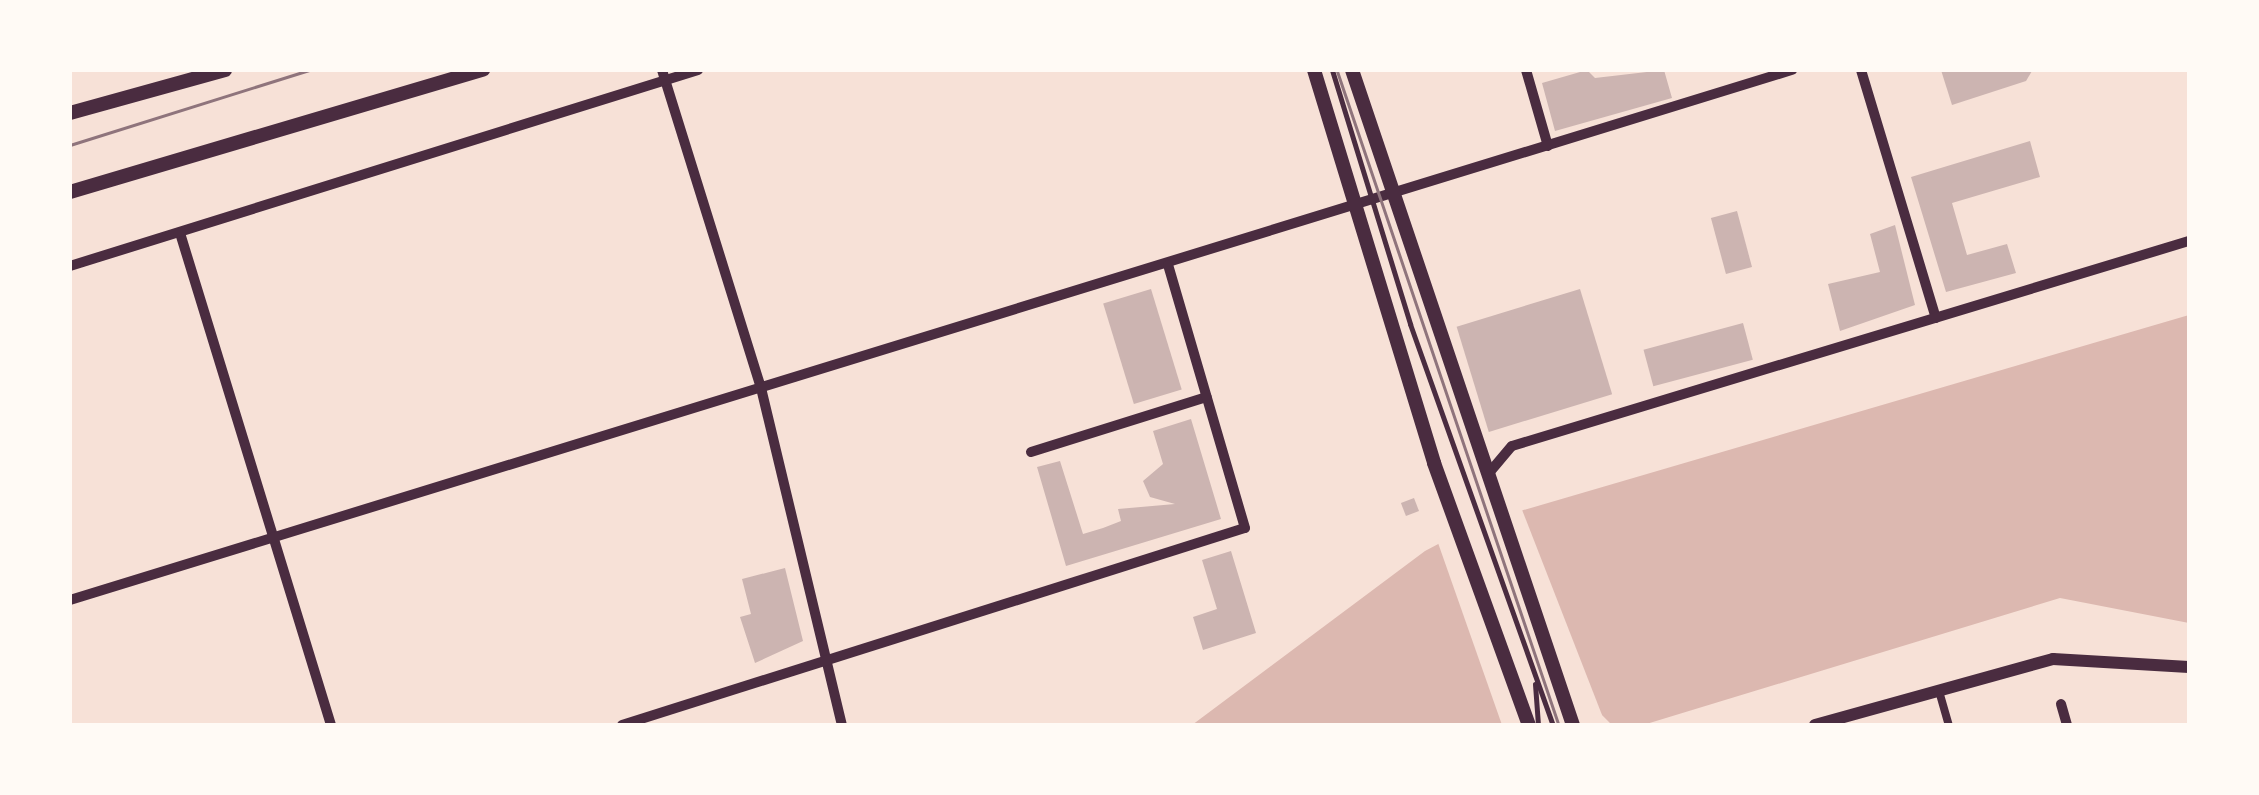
<!DOCTYPE html>
<style>
body{margin:0}
#map{position:relative;width:2259px;height:795px;overflow:hidden;background:#f7e1d7;font-family:Karla,sans-serif}
div>[style]{position:absolute}
.water>*{inset:0;background:#dcb8b0}
.pier>*{inset:0;background:#f7e1d7}
.building>*{inset:0;background:#ccb4b1;transform-origin:0 0}
.service>*{height:5px;margin:-2.5px;padding:0 2.5px;transform-origin:2.5px;border-radius:2.5px;background:#4a2c40}
.pedestrian>*{height:8px;margin:-4px;padding:0 4px;transform-origin:4px;border-radius:4px;background:#4a2c40}
.minor>*{height:10px;margin:-5px;padding:0 5px;transform-origin:5px;border-radius:5px;background:#4a2c40}
.tertiary>*{height:12px;margin:-6px;padding:0 6px;transform-origin:6px;border-radius:6px;background:#4a2c40}
.secondary>*{height:14px;margin:-7px;padding:0 7px;transform-origin:7px;border-radius:7px;background:#4a2c40}
.tram>*{height:2.5px;margin:-1.25px;padding:0 1.25px;transform-origin:1.25px;border-radius:1.25px;background:#8f747c}
span{translate:-50% -50%;white-space:nowrap;text-align:center;line-height:1.15;-webkit-text-stroke:10px #fffaf5;paint-order:stroke}
.frame{position:absolute;inset:0;border:72px solid #fffaf5;pointer-events:none}
</style>
<div id="map">
<div class="water">
<div style="clip-path:polygon(2189px 315px,2189px 623px,2060px 598px,1643px 725px,1612px 725px,1597px 710px,1555px 725px,1192px 725px,1425px 551px,1476px 524px)"></div>
</div>
<div class="pier">
<div style="clip-path:polygon(1519px 502px,1602px 715px,1570px 725px,1502px 725px,1437px 540px)"></div>
</div>
<div class="building">
<div style="clip-path:polygon(1587px 70px,1595px 78px,1664px 70px,1672px 98px,1555px 131px,1542px 83px)"></div>
<div style="clip-path:polygon(1941px 70px,2032px 70px,2032px 71px,2026px 81px,1952px 105px)"></div>
<div style="clip-path:polygon(2030px 141px,2040px 177px,1952px 203px,1967px 255px,2007px 244px,2016px 273px,1946px 292px,1911px 177px)"></div>
<div style="left:1737px;top:211px;width:58px;height:27px;rotate:75deg"></div>
<div style="clip-path:polygon(1895px 225px,1915px 305px,1840px 331px,1828px 284px,1880px 272px,1870px 234px)"></div>
<div style="left:1151px;top:289px;width:105px;height:50px;rotate:73deg"></div>
<div style="left:1580px;top:289px;width:110px;height:129px;rotate:73deg"></div>
<div style="left:1743px;top:323px;width:38px;height:103px;rotate:75deg"></div>
<div style="clip-path:polygon(1191px 419px,1221px 519px,1066px 566px,1037px 467px,1060px 461px,1083px 534px,1103px 528px,1121px 521px,1118px 509px,1175px 504px,1150px 497px,1143px 481px,1163px 464px,1153px 431px)"></div>
<div style="left:1414px;top:498px;width:14px;height:14px;rotate:69deg"></div>
<div style="clip-path:polygon(1231px 551px,1256px 633px,1203px 650px,1193px 617px,1217px 609px,1202px 560px)"></div>
<div style="clip-path:polygon(785px 568px,803px 641px,755px 663px,740px 617px,751px 614px,742px 579px)"></div>
</div>
<div class="service">
<div style="left:1332px;top:70px;width:266px;rotate:72.9deg"></div>
<div style="left:1410px;top:324px;width:426px;rotate:70.4deg"></div>
<div style="left:1535px;top:684px;width:41px;rotate:85.8deg"></div>
</div>
<div class="pedestrian">
<div style="left:1939px;top:691px;width:35px;rotate:74deg"></div>
</div>
<div class="minor">
<div style="left:662px;top:70px;width:333px;rotate:72.7deg"></div>
<div style="left:761px;top:388px;width:347px;rotate:76.5deg"></div>
<div style="left:1526px;top:70px;width:79px;rotate:73.9deg"></div>
<div style="left:1861px;top:70px;width:259px;rotate:73.2deg"></div>
<div style="left:180px;top:233px;width:515px;rotate:72.94deg"></div>
<div style="left:70px;top:266px;width:658px;rotate:-17.33deg"></div>
<div style="left:1031px;top:452px;width:184px;rotate:-17.4deg"></div>
<div style="left:1489px;top:473px;width:35px;rotate:-50deg"></div>
<div style="left:1512px;top:446px;width:707px;rotate:-16.85deg"></div>
<div style="left:70px;top:600px;width:1802px;rotate:-17.11deg"></div>
<div style="left:2061px;top:704px;width:22px;rotate:74deg"></div>
<div style="left:622px;top:725px;width:653px;rotate:-17.55deg"></div>
<div style="left:1245px;top:528px;width:274px;rotate:-106.3deg"></div>
</div>
<div class="tertiary">
<div style="left:1815px;top:725px;width:247px;rotate:-15.5deg"></div>
<div style="left:2053px;top:659px;width:136px;rotate:3.4deg"></div>
</div>
<div class="secondary">
<div style="left:1314px;top:70px;width:411px;rotate:73deg"></div>
<div style="left:1434px;top:463px;width:279px;rotate:70.1deg"></div>
<div style="left:1352px;top:70px;width:691px;rotate:71.36deg"></div>
<div style="left:70px;top:113px;width:161px;rotate:-15.5deg"></div>
<div style="left:70px;top:192px;width:431px;rotate:-16.5deg"></div>
</div>
<div class="tram">
<div style="left:1337px;top:70px;width:692px;rotate:71.28deg"></div>
<div style="left:70px;top:145px;width:251px;rotate:-17.4deg"></div>
</div>
<div class="frame"></div>
</div>
